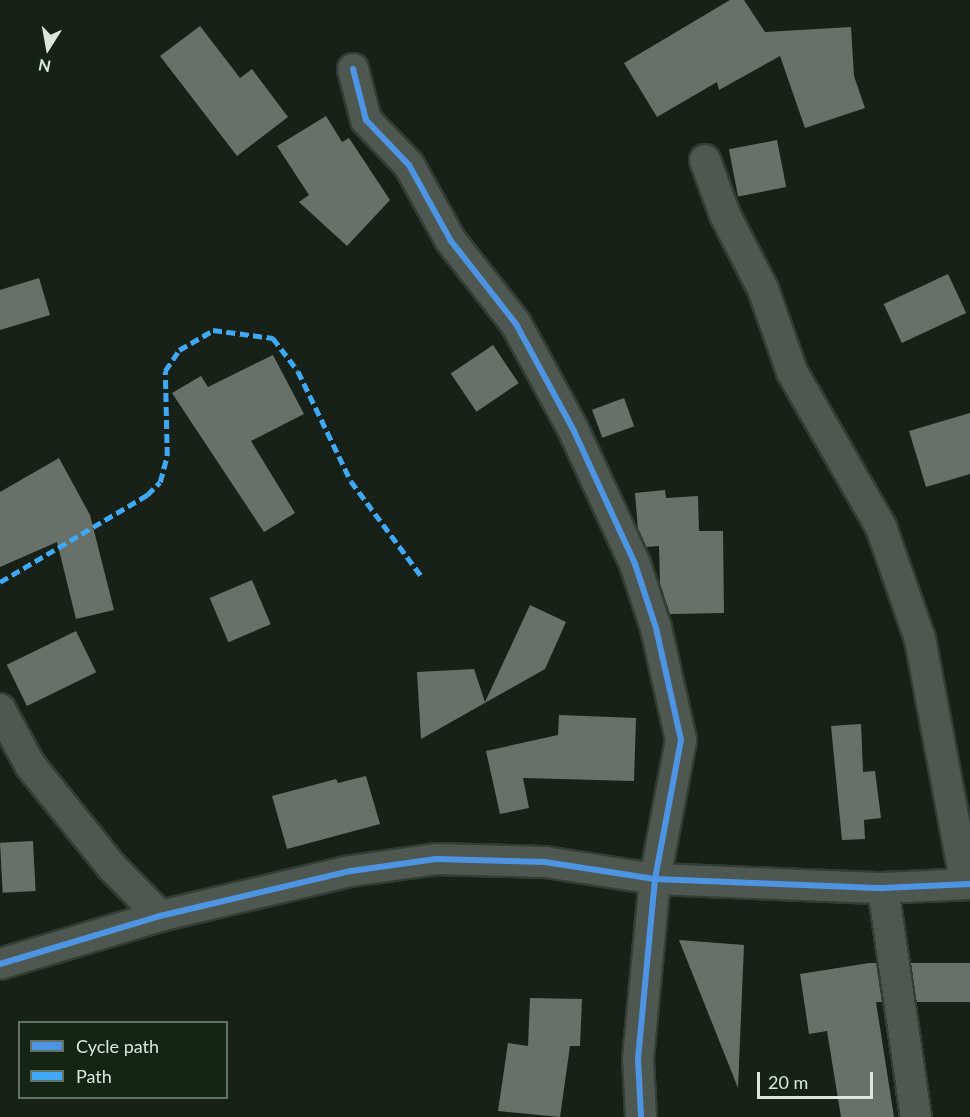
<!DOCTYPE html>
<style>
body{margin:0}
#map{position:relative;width:970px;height:1117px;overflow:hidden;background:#182118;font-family:Lato,sans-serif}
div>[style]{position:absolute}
.building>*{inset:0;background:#687169;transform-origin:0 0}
.roads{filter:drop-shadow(2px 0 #343c34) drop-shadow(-2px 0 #343c34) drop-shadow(0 2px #343c34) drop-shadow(0 -2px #343c34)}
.street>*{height:30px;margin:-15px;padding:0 15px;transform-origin:15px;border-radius:15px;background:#4f5850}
.quiet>*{height:4.5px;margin-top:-2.25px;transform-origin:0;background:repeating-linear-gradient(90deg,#3fa9f5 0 9px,transparent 0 13.5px)}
.cycleway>*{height:6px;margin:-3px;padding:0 3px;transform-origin:3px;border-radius:3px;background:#4d94e3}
span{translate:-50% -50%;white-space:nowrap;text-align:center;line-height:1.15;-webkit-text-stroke:6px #142515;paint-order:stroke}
.legend{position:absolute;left:18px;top:1021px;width:210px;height:78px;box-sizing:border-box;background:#142515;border:2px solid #647265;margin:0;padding:8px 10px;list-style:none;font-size:18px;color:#dbe6dc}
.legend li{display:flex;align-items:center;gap:12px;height:30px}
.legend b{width:30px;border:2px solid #647265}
.north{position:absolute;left:18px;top:18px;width:60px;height:60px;-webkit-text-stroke:4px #142515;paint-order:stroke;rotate:191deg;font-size:16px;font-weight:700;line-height:24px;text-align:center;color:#dbe6dc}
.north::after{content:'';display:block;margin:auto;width:21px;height:27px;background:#dbe6dc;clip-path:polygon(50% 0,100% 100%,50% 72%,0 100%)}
.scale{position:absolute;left:757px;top:1072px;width:116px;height:27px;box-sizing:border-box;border:3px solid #dbe6dc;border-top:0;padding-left:8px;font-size:18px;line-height:21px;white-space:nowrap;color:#dbe6dc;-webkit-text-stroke:4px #142515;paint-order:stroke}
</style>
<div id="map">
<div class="building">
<div style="clip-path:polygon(730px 0,744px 0,765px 32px,851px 27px,854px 76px,865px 108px,805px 128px,780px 56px,719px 90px,717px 82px,657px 117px,624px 63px)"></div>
<div style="clip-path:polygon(200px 26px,240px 78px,252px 69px,288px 117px,237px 156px,160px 56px)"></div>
<div style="clip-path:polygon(326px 116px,342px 142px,349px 138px,390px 200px,347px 246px,299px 202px,309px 195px,277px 146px)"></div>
<div style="left:777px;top:140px;width:48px;height:49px;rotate:79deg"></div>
<div style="left:948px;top:274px;width:43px;height:71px;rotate:65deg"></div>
<div style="clip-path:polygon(39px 278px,50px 315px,0 330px,0 290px)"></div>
<div style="left:493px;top:345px;width:46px;height:51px;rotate:56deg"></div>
<div style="clip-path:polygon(273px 355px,304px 414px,251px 441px,295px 513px,264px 532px,172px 393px,201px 376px,208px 387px)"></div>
<div style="left:624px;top:398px;width:30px;height:34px;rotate:70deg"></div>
<div style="clip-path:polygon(970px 413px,970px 474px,926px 487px,909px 431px)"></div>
<div style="clip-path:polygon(59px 458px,90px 515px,114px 610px,76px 619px,57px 542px,0 567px,0 492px)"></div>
<div style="clip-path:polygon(665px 490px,666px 498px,698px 496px,699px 531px,723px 531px,724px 613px,670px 614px,660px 584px,659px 546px,646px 547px,638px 530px,635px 493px)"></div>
<div style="left:252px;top:580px;width:48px;height:46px;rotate:67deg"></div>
<div style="clip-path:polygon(530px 605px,566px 622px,545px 669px,421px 739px,417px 672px,474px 669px,485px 702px)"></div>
<div style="left:76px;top:631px;width:46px;height:77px;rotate:64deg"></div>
<div style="clip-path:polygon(559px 715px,636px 718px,634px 781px,523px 778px,529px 808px,500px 814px,486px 751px,558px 735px)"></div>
<div style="clip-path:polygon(861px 724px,863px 772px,875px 771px,881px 818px,864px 820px,865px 839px,842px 840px,831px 726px)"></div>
<div style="clip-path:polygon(366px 776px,380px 824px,287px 849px,272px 796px,336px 779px,338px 783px)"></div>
<div style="left:33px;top:841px;width:50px;height:33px;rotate:87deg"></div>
<div style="clip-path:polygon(679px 940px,744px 945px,738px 1088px)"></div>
<div style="clip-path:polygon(869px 963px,876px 963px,882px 1002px,876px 1002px,894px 1117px,841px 1117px,827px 1031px,809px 1034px,800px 974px)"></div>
<div style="left:911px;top:963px;width:59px;height:39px"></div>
<div style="clip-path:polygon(530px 998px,582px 999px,580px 1046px,570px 1046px,560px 1117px,498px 1111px,508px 1043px,528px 1046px)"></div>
</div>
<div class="roads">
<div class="street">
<div style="left:353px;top:69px;width:53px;rotate:75.7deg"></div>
<div style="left:366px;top:120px;width:62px;rotate:46.3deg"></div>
<div style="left:409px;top:165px;width:87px;rotate:61.1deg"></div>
<div style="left:451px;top:241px;width:105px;rotate:51.9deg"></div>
<div style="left:516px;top:324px;width:119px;rotate:61.5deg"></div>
<div style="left:573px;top:429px;width:149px;rotate:65.3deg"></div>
<div style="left:635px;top:564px;width:67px;rotate:71.8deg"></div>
<div style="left:656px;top:628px;width:115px;rotate:77.4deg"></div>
<div style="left:681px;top:740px;width:141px;rotate:100.6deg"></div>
<div style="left:655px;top:879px;width:181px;rotate:95.4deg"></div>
<div style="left:638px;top:1059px;width:58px;rotate:87deg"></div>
<div style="left:705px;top:160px;width:59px;rotate:70deg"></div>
<div style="left:725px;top:215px;width:83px;rotate:62.8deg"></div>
<div style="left:763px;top:289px;width:88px;rotate:70.7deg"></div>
<div style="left:792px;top:372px;width:179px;rotate:60.1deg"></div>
<div style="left:881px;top:527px;width:119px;rotate:70.8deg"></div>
<div style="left:920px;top:639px;width:249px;rotate:79.4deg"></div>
<div style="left:0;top:709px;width:64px;rotate:61.8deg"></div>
<div style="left:30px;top:765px;width:131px;rotate:51.2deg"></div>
<div style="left:112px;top:867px;width:69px;rotate:45.6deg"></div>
<div style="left:883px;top:888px;width:231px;rotate:81.8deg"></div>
<div style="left:0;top:964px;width:167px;rotate:-16.7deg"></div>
<div style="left:160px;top:916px;width:196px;rotate:-13.3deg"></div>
<div style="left:351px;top:871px;width:86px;rotate:-8deg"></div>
<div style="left:436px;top:859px;width:109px;rotate:1.6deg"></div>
<div style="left:545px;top:862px;width:111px;rotate:8.8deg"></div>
<div style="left:655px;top:879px;width:228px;rotate:2.3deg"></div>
<div style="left:883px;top:888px;width:87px;rotate:-2.6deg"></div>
</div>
</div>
<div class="quiet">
<div style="left:0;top:582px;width:171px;rotate:-30.6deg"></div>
<div style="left:147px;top:495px;width:18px;rotate:-45deg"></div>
<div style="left:160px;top:482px;width:27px;rotate:-75deg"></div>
<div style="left:167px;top:456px;width:85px;rotate:-91.3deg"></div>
<div style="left:165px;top:371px;width:25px;rotate:-56deg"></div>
<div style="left:179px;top:350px;width:39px;rotate:-30deg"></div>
<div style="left:213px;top:330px;width:61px;rotate:7.6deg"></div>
<div style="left:273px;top:338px;width:41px;rotate:52.9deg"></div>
<div style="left:298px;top:371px;width:122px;rotate:64.3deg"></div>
<div style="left:351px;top:481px;width:119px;rotate:53.5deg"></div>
</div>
<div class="cycleway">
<div style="left:353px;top:69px;width:53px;rotate:75.7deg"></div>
<div style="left:366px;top:120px;width:62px;rotate:46.3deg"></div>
<div style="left:409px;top:165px;width:87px;rotate:61.1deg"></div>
<div style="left:451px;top:241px;width:105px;rotate:51.9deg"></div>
<div style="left:516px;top:324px;width:119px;rotate:61.5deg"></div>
<div style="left:573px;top:429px;width:149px;rotate:65.3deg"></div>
<div style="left:635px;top:564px;width:67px;rotate:71.8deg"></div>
<div style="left:656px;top:628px;width:115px;rotate:77.4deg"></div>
<div style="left:681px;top:740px;width:141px;rotate:100.6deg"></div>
<div style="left:655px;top:879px;width:181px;rotate:95.4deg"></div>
<div style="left:638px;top:1059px;width:58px;rotate:87deg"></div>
<div style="left:0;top:964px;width:167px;rotate:-16.7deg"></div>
<div style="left:160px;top:916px;width:196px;rotate:-13.3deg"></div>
<div style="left:351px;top:871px;width:86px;rotate:-8deg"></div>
<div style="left:436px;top:859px;width:109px;rotate:1.6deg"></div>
<div style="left:545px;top:862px;width:111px;rotate:8.8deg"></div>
<div style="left:655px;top:879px;width:228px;rotate:2.3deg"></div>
<div style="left:883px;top:888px;width:87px;rotate:-2.6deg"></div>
</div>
<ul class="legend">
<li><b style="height:8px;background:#4d94e3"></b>Cycle path</li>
<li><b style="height:8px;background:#3fa9f5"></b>Path</li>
</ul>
<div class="north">N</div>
<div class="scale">20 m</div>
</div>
